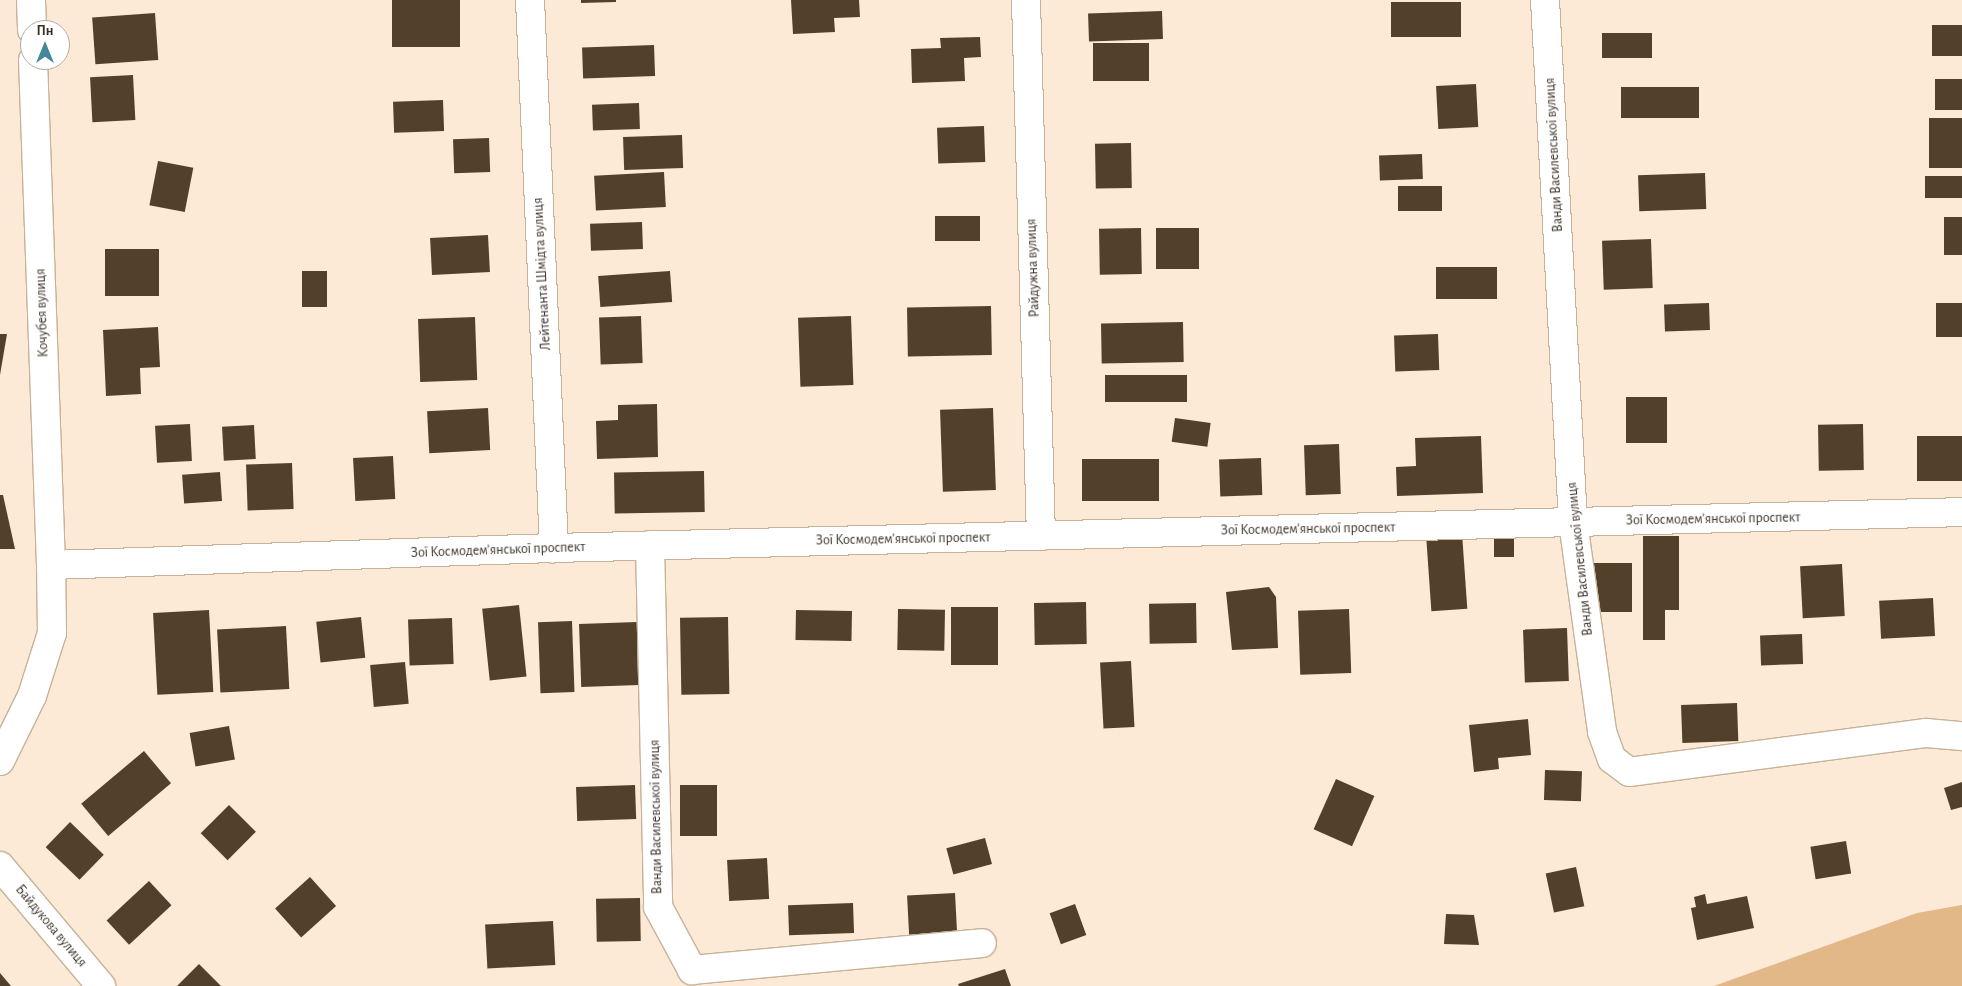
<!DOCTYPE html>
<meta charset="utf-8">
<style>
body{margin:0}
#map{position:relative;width:1962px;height:986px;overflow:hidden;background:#fcead6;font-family:"Alegreya Sans",sans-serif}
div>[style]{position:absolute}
.green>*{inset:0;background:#e2b888}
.building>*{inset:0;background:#52402b;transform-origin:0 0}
.roads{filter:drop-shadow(1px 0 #c7b299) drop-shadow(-1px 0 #c7b299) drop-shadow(0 1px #c7b299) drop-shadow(0 -1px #c7b299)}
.minor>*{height:28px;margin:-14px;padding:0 14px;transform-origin:14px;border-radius:14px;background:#fff}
span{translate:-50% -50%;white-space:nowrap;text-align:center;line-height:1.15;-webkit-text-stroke:5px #fff;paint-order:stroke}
.street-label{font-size:14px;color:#393026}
.north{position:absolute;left:20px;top:20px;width:50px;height:50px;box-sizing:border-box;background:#fff;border:1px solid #b0aca8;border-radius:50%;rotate:0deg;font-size:14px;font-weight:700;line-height:20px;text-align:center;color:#393026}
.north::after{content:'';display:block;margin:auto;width:18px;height:22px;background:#46869a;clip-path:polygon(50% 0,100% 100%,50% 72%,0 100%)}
</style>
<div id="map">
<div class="green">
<div style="clip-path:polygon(1962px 905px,1962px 986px,1714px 986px,1917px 913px)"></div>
</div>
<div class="building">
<div style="left:392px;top:0;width:68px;height:47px"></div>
<div style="clip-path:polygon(581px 0,616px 0,616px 2px,581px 3px)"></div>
<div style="clip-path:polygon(791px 0,859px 0,860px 17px,834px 18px,835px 32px,793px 34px)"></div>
<div style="left:1461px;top:2px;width:35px;height:70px;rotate:90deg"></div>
<div style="left:1162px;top:11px;width:28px;height:74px;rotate:88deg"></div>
<div style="left:155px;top:13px;width:47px;height:63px;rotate:86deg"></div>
<div style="left:1932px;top:25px;width:30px;height:31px"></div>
<div style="left:1652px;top:33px;width:25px;height:50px;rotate:90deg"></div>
<div style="clip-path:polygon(980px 37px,981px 57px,964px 58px,965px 81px,912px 83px,911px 49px,941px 48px,940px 38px)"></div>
<div style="left:1149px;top:43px;width:38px;height:56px;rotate:90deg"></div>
<div style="left:654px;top:45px;width:31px;height:72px;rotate:88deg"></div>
<div style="left:133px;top:75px;width:45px;height:43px;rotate:87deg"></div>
<div style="left:1962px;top:79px;width:31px;height:27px;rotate:90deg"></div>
<div style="left:1476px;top:84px;width:43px;height:40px;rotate:87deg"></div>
<div style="left:1699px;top:87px;width:31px;height:78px;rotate:90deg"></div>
<div style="left:443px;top:100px;width:31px;height:50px;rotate:88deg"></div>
<div style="left:639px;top:103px;width:26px;height:47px;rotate:88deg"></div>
<div style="left:1962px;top:118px;width:50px;height:33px;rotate:90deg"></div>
<div style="left:984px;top:126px;width:36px;height:47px;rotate:88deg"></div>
<div style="left:682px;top:135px;width:33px;height:59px;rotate:88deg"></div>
<div style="left:489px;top:138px;width:34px;height:36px;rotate:88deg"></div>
<div style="left:1131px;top:143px;width:45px;height:36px;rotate:89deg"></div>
<div style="left:1422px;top:154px;width:25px;height:43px;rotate:88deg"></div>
<div style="left:158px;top:161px;width:36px;height:45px;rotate:11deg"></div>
<div style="left:664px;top:172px;width:35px;height:70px;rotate:87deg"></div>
<div style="left:1705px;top:173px;width:36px;height:67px;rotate:88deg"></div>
<div style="left:1962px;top:176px;width:22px;height:37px;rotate:90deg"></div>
<div style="left:1442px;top:186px;width:25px;height:44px;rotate:90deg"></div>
<div style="left:980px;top:216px;width:25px;height:45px;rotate:90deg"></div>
<div style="left:1962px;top:217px;width:38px;height:18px;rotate:90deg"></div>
<div style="left:642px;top:222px;width:27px;height:52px;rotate:88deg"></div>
<div style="left:1141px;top:228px;width:46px;height:42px;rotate:89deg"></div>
<div style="left:1199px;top:228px;width:41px;height:43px;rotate:90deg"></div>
<div style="left:488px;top:235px;width:37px;height:58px;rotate:87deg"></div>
<div style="left:1651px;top:239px;width:49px;height:49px;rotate:88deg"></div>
<div style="left:159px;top:249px;width:47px;height:54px;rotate:90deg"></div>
<div style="left:1497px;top:267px;width:32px;height:61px;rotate:90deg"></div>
<div style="left:302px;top:271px;width:25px;height:36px"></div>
<div style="left:670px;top:271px;width:31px;height:72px;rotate:86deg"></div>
<div style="left:1709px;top:303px;width:27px;height:45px;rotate:88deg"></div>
<div style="left:1936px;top:303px;width:26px;height:34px"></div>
<div style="left:991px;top:306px;width:49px;height:84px;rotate:89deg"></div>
<div style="left:641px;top:316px;width:47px;height:42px;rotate:88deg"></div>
<div style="left:851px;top:316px;width:69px;height:53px;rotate:88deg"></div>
<div style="left:475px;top:317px;width:63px;height:57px;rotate:88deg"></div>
<div style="left:1183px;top:322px;width:40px;height:82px;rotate:89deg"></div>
<div style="clip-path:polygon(158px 327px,160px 367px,140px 368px,141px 394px,106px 396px,103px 330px)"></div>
<div style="clip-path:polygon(0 334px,7px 334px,0 375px)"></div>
<div style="left:1438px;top:334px;width:36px;height:44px;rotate:88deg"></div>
<div style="left:1187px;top:375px;width:27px;height:82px;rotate:90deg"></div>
<div style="left:1667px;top:397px;width:46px;height:41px;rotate:90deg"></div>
<div style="clip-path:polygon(657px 404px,658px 457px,597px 459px,596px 421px,618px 420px,618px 405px)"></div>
<div style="left:488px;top:408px;width:42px;height:61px;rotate:87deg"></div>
<div style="left:993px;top:408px;width:82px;height:53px;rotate:88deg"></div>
<div style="left:1175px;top:418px;width:36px;height:24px;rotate:8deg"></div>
<div style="left:190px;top:424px;width:37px;height:35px;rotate:87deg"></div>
<div style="left:1863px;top:424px;width:46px;height:45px;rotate:89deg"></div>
<div style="left:254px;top:425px;width:34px;height:32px;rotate:87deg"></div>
<div style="clip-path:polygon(1481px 436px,1483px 493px,1397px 496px,1396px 467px,1416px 466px,1415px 438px)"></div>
<div style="left:1962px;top:436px;width:45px;height:45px;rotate:90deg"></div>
<div style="left:1339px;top:444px;width:50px;height:35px;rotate:88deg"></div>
<div style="left:393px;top:456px;width:43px;height:40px;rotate:87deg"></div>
<div style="left:1261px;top:458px;width:37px;height:42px;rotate:88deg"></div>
<div style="left:1159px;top:459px;width:42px;height:77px;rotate:90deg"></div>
<div style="left:292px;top:463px;width:46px;height:46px;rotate:88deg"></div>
<div style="left:704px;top:471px;width:41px;height:90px;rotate:89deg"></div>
<div style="left:220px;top:472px;width:29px;height:38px;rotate:86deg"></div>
<div style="clip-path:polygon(0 495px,3px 495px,15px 549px,0 549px)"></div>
<div style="left:1514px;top:523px;width:34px;height:20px;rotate:90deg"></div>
<div style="left:1462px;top:533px;width:76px;height:36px;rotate:86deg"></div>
<div style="clip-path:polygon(1643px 536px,1679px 536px,1679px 610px,1665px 610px,1665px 640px,1643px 640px)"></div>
<div style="left:1632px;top:563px;width:49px;height:41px;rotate:90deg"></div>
<div style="left:1842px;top:564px;width:52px;height:42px;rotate:87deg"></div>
<div style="clip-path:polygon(1269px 587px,1276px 597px,1278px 648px,1232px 650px,1226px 592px)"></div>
<div style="left:1933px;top:598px;width:38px;height:54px;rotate:87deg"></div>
<div style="left:1086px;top:602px;width:42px;height:52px;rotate:89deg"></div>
<div style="left:1196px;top:603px;width:40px;height:47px;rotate:89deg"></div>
<div style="left:519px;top:605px;width:72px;height:37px;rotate:84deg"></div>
<div style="left:951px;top:607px;width:47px;height:58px"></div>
<div style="left:898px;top:609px;width:47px;height:41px;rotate:1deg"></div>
<div style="left:1349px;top:609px;width:64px;height:51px;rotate:88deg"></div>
<div style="left:209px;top:610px;width:82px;height:56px;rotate:87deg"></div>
<div style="left:796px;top:610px;width:56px;height:30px;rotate:1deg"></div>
<div style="left:361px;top:617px;width:41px;height:45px;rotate:84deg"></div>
<div style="left:728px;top:617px;width:77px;height:48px;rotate:89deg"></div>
<div style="left:452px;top:618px;width:46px;height:44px;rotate:88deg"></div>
<div style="left:572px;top:621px;width:71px;height:34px;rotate:88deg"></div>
<div style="left:637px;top:622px;width:63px;height:58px;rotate:88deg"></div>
<div style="left:286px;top:626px;width:63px;height:69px;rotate:87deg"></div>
<div style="left:1567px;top:628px;width:53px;height:44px;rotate:88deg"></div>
<div style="left:1802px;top:634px;width:30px;height:42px;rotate:88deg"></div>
<div style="left:1131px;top:661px;width:66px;height:31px;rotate:87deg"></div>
<div style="left:405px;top:662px;width:42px;height:35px;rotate:85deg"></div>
<div style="left:1737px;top:703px;width:38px;height:56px;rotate:88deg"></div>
<div style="clip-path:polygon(1528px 719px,1531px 755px,1498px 758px,1499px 769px,1474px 772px,1469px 725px)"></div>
<div style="left:229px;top:726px;width:34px;height:40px;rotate:80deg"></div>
<div style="left:144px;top:751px;width:42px;height:82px;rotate:50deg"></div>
<div style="left:1545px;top:770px;width:37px;height:30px;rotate:2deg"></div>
<div style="left:1336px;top:779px;width:42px;height:55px;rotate:24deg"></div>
<div style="clip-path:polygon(1962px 782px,1962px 807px,1951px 810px,1944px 788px)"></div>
<div style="left:635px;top:785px;width:34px;height:59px;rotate:88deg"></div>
<div style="left:680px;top:785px;width:37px;height:51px"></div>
<div style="left:229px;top:805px;width:38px;height:40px;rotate:45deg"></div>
<div style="left:70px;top:822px;width:47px;height:35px;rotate:44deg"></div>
<div style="left:985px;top:838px;width:27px;height:40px;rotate:75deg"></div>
<div style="left:1846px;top:841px;width:33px;height:36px;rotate:81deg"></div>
<div style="left:767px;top:858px;width:41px;height:40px;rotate:87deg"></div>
<div style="left:1576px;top:867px;width:40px;height:31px;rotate:78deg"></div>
<div style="left:310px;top:877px;width:39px;height:47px;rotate:48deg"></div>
<div style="left:149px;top:881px;width:33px;height:58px;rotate:47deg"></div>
<div style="left:955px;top:893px;width:44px;height:48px;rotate:87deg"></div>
<div style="clip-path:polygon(1705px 894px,1707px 904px,1747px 896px,1754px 928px,1697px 940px,1691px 908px,1696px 907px,1694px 897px)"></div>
<div style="left:640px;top:898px;width:43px;height:44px;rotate:89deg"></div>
<div style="left:853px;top:903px;width:30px;height:65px;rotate:88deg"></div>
<div style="left:1075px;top:904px;width:33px;height:27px;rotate:70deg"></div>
<div style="clip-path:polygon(1446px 914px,1474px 915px,1479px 945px,1444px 944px)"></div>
<div style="left:553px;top:921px;width:44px;height:68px;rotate:87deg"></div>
<div style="clip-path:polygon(199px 964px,221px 986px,177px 986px)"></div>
<div style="clip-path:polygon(1005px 969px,1011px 986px,959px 986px,958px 984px)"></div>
<div style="clip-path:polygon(0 973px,11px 986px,0 986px)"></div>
</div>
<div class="roads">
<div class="minor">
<div style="left:31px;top:0;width:30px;rotate:88deg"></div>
<div style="left:530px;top:0;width:549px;rotate:87.49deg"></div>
<div style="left:1026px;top:0;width:536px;rotate:88.4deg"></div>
<div style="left:1545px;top:0;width:523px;rotate:86.93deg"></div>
<div style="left:1573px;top:522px;width:212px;rotate:82.1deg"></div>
<div style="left:1602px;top:732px;width:29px;rotate:70deg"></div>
<div style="left:1612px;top:759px;width:21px;rotate:37deg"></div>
<div style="left:1629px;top:772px;width:300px;rotate:-7.5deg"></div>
<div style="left:1926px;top:733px;width:36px;rotate:5deg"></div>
<div style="left:33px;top:60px;width:505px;rotate:87.96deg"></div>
<div style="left:650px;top:545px;width:362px;rotate:88.7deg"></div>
<div style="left:658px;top:907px;width:72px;rotate:61.6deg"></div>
<div style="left:692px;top:970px;width:291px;rotate:-5.3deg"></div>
<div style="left:0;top:761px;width:72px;rotate:-63.8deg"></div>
<div style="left:32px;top:696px;width:66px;rotate:-72.4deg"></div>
<div style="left:52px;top:633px;width:68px;rotate:-90.8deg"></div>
<div style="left:51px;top:565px;width:503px;rotate:-1.94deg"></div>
<div style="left:554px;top:548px;width:1408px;rotate:-1.46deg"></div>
<div style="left:0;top:866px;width:157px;rotate:49.9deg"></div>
</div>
</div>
<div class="street-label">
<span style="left:1554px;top:155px;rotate:-93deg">Ванди Василевської вулиця</span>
<span style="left:1033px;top:268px;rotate:-92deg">Райдужна вулиця</span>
<span style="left:542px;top:274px;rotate:-93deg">Лейтенанта Шмідта вулиця</span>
<span style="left:42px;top:313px;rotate:-92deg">Кочубея вулиця</span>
<span style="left:1713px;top:519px;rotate:-1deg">Зої Космодем’янської проспект</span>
<span style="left:1308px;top:529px;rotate:-1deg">Зої Космодем’янської проспект</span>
<span style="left:903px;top:539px;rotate:-1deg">Зої Космодем’янської проспект</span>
<span style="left:498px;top:550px;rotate:-2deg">Зої Космодем’янської проспект</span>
<span style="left:1580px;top:559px;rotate:-96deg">Ванди Василевської вулиця</span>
<span style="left:656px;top:817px;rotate:-91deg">Ванди Василевської вулиця</span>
<span style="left:51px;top:926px;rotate:50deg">Байдукова вулиця</span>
</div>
<div class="north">Пн</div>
</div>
